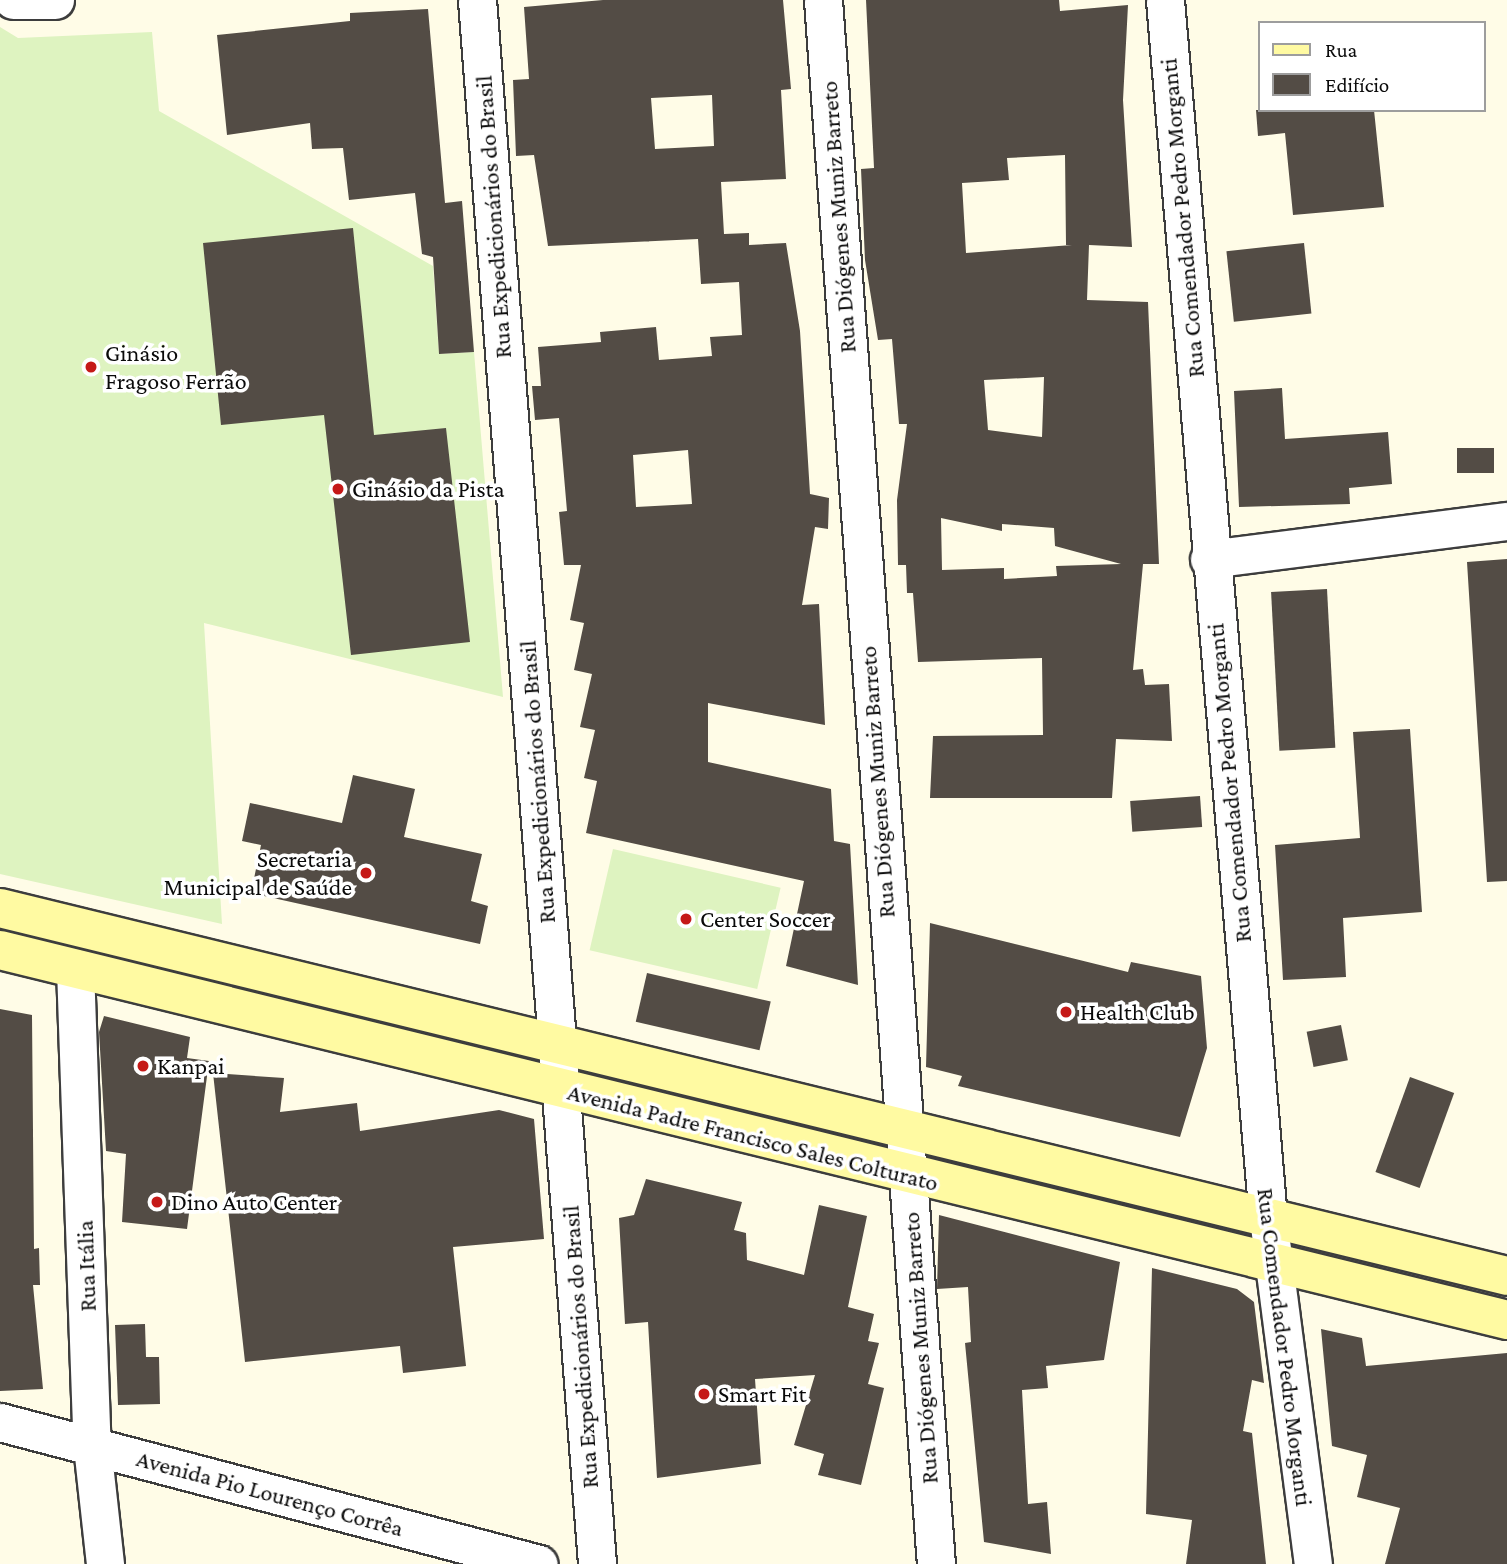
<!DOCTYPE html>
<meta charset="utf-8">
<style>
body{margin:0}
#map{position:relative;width:1507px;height:1564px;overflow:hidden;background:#fffce7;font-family:"Crimson Pro",serif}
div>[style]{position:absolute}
.pitch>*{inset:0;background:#def3c0;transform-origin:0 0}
.building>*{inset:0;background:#534c45;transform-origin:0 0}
.roads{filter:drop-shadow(2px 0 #3d3d3d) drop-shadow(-2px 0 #3d3d3d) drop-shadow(0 2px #3d3d3d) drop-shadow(0 -2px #3d3d3d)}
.street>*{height:37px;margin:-18.5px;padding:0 18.5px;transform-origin:18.5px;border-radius:18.5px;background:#fff}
.secondary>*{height:38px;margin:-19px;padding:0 19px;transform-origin:19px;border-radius:19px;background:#fffaa2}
.dots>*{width:19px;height:19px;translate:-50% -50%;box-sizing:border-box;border:4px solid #fff;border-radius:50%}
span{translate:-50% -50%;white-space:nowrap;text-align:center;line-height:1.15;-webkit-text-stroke:7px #fff;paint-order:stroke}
.street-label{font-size:24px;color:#0a0a0a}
.poi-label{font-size:24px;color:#0a0a0a}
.left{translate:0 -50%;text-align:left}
.right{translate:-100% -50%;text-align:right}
.legend{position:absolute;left:1258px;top:21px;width:228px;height:91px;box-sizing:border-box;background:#fff;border:2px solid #9d9d9d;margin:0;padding:9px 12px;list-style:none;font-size:21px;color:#0a0a0a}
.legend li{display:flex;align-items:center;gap:14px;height:35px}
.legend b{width:35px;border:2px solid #9d9d9d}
</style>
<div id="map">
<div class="pitch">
<div style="clip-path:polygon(0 27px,18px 38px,152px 32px,159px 111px,433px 266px,439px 354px,474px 352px,503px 697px,204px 623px,222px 924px,0 874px)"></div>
<div style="left:613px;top:849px;width:172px;height:104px;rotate:13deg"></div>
</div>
<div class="building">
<div style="clip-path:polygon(evenodd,603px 0,783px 0,791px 89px,781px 90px,786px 179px,721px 182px,724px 234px,749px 233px,749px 245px,786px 243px,800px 331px,810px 494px,829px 498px,828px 529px,815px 527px,802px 605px,819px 604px,825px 725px,708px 703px,708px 762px,831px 789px,834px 841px,850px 844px,858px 985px,786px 966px,804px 881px,586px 833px,597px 781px,584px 778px,595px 730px,580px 727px,592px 674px,574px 670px,584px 623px,570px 620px,581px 565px,564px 565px,559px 512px,567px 511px,559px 418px,535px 420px,532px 386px,541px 386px,538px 347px,601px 342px,600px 332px,656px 327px,659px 360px,712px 356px,710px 337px,742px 335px,739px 282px,701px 284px,698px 239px,548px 246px,534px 155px,516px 156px,513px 80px,529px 79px,524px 7px,603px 0,712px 95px,714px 146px,655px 149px,651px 98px,712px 95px,603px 0,688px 450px,692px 504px,636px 507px,633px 455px,688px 450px)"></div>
<div style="clip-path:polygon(evenodd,866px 0,1059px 0,1060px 11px,1128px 5px,1123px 100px,1132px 247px,1089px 245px,1087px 300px,1148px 302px,1159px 564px,1143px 564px,1133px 670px,1143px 669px,1145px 685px,1169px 684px,1172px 741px,1116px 739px,1112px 798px,930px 798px,933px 736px,1043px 735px,1042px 658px,918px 662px,913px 593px,907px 593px,906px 565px,898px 565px,897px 500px,907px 424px,899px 424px,892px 339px,878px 340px,865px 260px,861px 169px,874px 168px,866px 0,1065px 155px,1066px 245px,1072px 245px,966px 253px,962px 183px,1009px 180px,1007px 158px,1065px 155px,866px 0,1044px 377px,1042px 437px,988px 430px,984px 380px,1044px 377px,866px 0,941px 518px,1002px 531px,1002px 524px,1054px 528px,1055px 546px,1121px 564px,1056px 566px,1057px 576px,1004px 579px,1004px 568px,942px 570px,941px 518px)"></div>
<div style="clip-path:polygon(428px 9px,445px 203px,462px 201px,474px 352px,439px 354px,433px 257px,422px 254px,415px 193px,349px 200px,343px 148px,312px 149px,310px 123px,227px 135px,217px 35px,350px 21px,350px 13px)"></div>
<div style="clip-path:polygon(1256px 110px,1374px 110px,1384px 207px,1293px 215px,1285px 133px,1258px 136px)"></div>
<div style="clip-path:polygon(353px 228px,374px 435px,446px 428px,470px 642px,351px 655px,324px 415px,221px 425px,203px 243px)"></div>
<div style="left:1304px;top:243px;width:71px;height:78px;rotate:84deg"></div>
<div style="clip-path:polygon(1282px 388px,1285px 439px,1388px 432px,1392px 484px,1349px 488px,1350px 504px,1239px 507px,1234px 391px)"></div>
<div style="left:1457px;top:448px;width:37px;height:25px"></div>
<div style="clip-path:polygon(1507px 559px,1507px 881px,1487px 882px,1467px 562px)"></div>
<div style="left:1327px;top:589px;width:159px;height:56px;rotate:87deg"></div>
<div style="clip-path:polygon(1410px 729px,1422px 912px,1343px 918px,1346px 977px,1283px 980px,1275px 845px,1360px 838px,1353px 732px)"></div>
<div style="clip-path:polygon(353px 775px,415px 789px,404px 837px,482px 854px,471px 901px,488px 906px,480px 944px,251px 893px,261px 845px,242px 841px,250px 803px,342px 823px)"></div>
<div style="left:1200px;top:796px;width:31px;height:70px;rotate:86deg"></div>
<div style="clip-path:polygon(930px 923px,1128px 972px,1131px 962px,1201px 976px,1207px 1048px,1180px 1137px,958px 1086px,962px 1076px,926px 1067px)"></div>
<div style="left:647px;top:973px;width:127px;height:50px;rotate:13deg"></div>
<div style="clip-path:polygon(0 1009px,32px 1015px,34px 1249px,39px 1248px,40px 1285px,33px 1285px,43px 1389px,0 1391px)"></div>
<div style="clip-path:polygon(104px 1016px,190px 1037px,187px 1058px,209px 1061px,187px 1229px,122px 1222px,126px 1154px,106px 1151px,99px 1032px)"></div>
<div style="left:1341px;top:1025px;width:36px;height:35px;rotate:79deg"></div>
<div style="clip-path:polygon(213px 1073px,284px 1078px,280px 1112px,357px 1103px,360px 1131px,499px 1110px,534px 1119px,544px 1239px,453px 1247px,466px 1366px,403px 1373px,400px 1346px,245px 1362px)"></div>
<div style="left:1410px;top:1077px;width:47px;height:101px;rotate:20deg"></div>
<div style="clip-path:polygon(646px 1179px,742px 1202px,734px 1230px,746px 1233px,747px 1260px,804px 1275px,819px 1205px,867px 1216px,848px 1307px,874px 1314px,868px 1341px,879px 1343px,868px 1384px,884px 1388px,861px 1485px,818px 1475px,824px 1454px,794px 1445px,815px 1375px,755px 1379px,761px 1464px,657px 1478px,648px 1322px,625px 1324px,619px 1218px,634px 1215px)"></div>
<div style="clip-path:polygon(939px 1215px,1120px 1262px,1104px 1360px,1046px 1366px,1048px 1388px,1022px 1390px,1028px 1504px,1047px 1502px,1051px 1554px,984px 1542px,965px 1343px,971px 1342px,968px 1287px,937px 1289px)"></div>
<div style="clip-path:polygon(1152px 1268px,1237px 1289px,1254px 1302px,1264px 1383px,1252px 1380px,1243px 1431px,1252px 1433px,1266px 1564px,1186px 1564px,1192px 1520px,1146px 1514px)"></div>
<div style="clip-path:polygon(145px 1324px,146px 1357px,159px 1357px,160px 1404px,118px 1405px,115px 1325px)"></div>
<div style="clip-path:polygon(1321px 1329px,1362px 1338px,1366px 1366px,1507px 1353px,1507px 1564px,1385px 1564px,1400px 1508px,1357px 1497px,1367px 1455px,1332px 1446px)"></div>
</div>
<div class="roads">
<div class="street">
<div style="left:13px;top:0;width:42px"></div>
<div style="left:477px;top:0;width:1569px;rotate:85.61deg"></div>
<div style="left:823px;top:0;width:1568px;rotate:85.87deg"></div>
<div style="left:1165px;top:0;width:1222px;rotate:85.17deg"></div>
<div style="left:1268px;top:1218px;width:349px;rotate:82.6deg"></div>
<div style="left:1209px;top:559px;width:300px;rotate:-7.3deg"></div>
<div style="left:75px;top:968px;width:478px;rotate:88deg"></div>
<div style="left:92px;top:1446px;width:119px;rotate:83.7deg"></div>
<div style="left:0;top:1422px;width:557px;rotate:14.76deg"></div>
</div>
<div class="secondary">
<div style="left:0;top:908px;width:1551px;rotate:13.72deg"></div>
<div style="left:0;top:950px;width:1552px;rotate:13.79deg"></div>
</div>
</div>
<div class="dots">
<div style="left:91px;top:367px;background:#c51917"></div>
<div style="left:338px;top:489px;background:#c51917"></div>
<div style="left:366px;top:873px;background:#c51917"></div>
<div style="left:686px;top:919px;background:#c51917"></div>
<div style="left:1066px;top:1012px;background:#c51917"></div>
<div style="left:143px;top:1066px;background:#c51917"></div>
<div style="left:157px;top:1202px;background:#c51917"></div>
<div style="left:704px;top:1394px;background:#c51917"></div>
</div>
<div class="street-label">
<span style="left:493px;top:217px;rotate:-94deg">Rua Expedicionários do Brasil</span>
<span style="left:838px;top:217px;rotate:-94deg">Rua Diógenes Muniz Barreto</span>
<span style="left:1182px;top:218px;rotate:-95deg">Rua Comendador Pedro Morganti</span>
<span style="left:537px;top:782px;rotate:-94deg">Rua Expedicionários do Brasil</span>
<span style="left:877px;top:782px;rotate:-94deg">Rua Diógenes Muniz Barreto</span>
<span style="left:1229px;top:783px;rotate:-95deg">Rua Comendador Pedro Morganti</span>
<span style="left:753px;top:1137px;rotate:14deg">Avenida Padre Francisco Sales Colturato</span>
<span style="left:86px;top:1266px;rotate:-92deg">Rua Itália</span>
<span style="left:580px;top:1347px;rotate:-94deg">Rua Expedicionários do Brasil</span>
<span style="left:1285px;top:1347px;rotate:83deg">Rua Comendador Pedro Morganti</span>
<span style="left:920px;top:1348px;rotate:-94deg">Rua Diógenes Muniz Barreto</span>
<span style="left:270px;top:1493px;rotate:15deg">Avenida Pio Lourenço Corrêa</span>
</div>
<div class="poi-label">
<span class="left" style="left:105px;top:367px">Ginásio<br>Fragoso Ferrão</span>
<span class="left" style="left:352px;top:489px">Ginásio da Pista</span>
<span class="right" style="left:352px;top:873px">Secretaria<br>Municipal de Saúde</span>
<span class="left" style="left:700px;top:919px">Center Soccer</span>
<span class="left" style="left:1080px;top:1012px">Health Club</span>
<span class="left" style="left:157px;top:1066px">Kanpai</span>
<span class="left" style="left:171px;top:1202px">Dino Auto Center</span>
<span class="left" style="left:718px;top:1394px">Smart Fit</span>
</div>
<ul class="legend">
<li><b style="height:9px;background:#fffaa2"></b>Rua</li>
<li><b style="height:19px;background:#534c45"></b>Edifício</li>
</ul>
</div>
